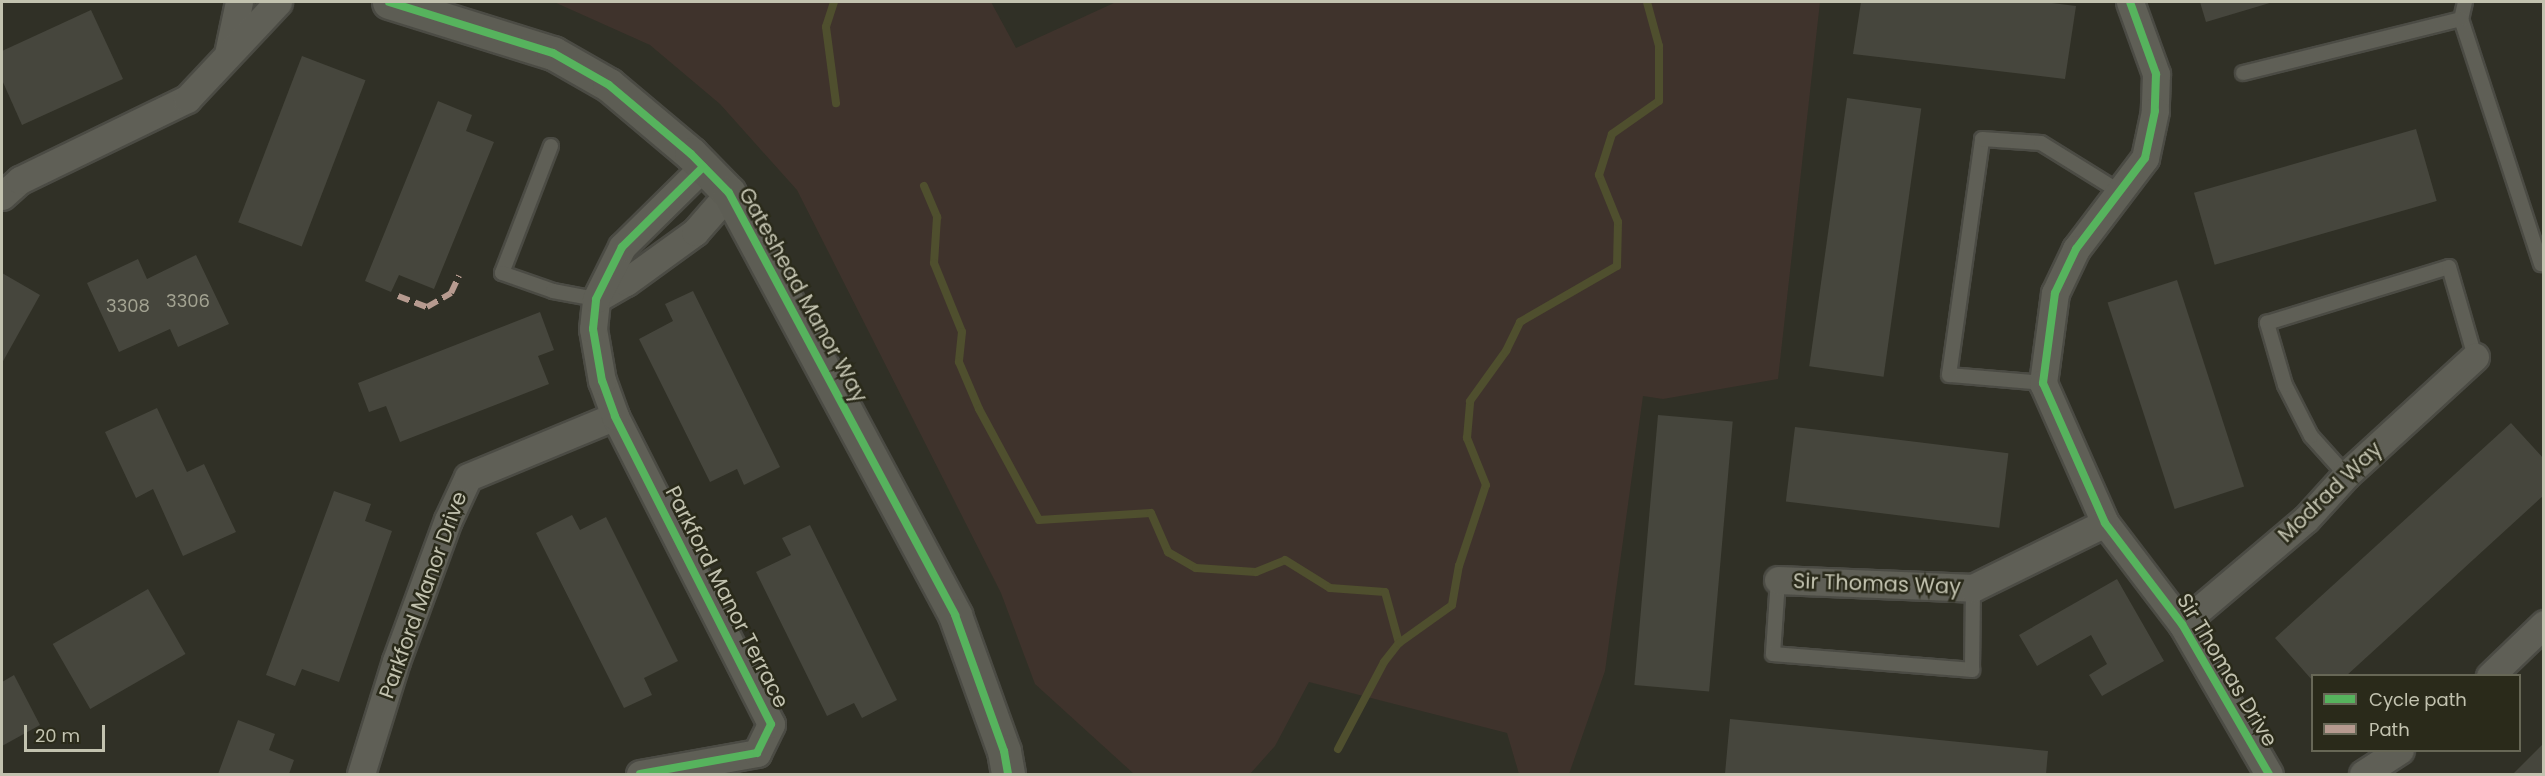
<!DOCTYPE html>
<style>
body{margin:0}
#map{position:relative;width:2545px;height:776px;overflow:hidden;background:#303026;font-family:Poppins,sans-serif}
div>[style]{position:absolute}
.green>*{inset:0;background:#3f332c}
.stream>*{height:8px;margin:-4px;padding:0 4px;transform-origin:4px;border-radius:4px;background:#4f4f2e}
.building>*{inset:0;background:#46463d;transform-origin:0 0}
.roads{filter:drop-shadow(2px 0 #4b4b44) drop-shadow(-2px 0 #4b4b44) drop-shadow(0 2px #4b4b44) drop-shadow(0 -2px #4b4b44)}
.lane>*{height:14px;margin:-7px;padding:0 7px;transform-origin:7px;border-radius:7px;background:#5f5f56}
.street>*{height:27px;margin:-13.5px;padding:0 13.5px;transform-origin:13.5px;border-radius:13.5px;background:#5f5f56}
.secondary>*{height:33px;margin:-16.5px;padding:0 16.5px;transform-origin:16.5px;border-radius:16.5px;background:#5d5d54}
.quiet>*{height:6px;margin-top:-3px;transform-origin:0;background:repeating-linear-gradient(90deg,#b69a8f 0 12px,transparent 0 18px)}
.cycleway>*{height:8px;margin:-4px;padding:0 4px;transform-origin:4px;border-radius:4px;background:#56b35d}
span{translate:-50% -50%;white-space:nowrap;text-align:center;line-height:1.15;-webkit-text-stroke:5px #2a2a1a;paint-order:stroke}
.number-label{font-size:18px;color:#a3a392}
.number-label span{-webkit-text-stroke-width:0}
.street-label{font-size:21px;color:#c2c2af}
.frame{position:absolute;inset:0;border:3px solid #c2c2af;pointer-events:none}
.legend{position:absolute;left:2311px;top:674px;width:210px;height:78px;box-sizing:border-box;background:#2a2a1a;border:2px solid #676756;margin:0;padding:8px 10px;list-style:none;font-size:18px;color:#c2c2af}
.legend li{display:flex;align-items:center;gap:12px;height:30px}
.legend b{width:30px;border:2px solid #676756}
.scale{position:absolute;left:24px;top:725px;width:81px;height:27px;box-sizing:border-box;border:3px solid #c2c2af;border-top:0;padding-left:8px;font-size:18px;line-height:21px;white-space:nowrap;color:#c2c2af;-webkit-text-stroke:4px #2a2a1a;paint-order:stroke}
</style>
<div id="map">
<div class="green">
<div style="clip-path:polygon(554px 2px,991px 2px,1016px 48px,1116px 2px,1820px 2px,1778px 379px,1663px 399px,1643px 396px,1605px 671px,1569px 774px,1519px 774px,1507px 733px,1309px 682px,1275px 746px,1250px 774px,1134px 774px,1035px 684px,1001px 593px,797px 190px,720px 104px,650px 45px)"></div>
</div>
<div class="stream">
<div style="left:834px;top:2px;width:26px;rotate:108deg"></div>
<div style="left:826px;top:27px;width:77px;rotate:82.5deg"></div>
<div style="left:924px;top:186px;width:34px;rotate:67deg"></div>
<div style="left:937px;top:217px;width:46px;rotate:93.7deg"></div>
<div style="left:934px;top:263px;width:74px;rotate:67.9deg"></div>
<div style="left:962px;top:332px;width:30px;rotate:96deg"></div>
<div style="left:959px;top:362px;width:51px;rotate:66.9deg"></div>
<div style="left:979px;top:409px;width:126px;rotate:61.6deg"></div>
<div style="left:1039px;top:520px;width:112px;rotate:-3.6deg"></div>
<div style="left:1151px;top:513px;width:43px;rotate:66.4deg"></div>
<div style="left:1168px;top:552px;width:32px;rotate:30deg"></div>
<div style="left:1196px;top:568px;width:60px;rotate:3.8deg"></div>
<div style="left:1256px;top:572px;width:31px;rotate:-22deg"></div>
<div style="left:1285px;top:560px;width:53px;rotate:31.9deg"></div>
<div style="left:1330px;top:588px;width:55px;rotate:4.2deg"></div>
<div style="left:1385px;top:592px;width:53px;rotate:74.6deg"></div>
<div style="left:1338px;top:749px;width:98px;rotate:-62.1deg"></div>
<div style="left:1384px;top:662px;width:24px;rotate:-52deg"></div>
<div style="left:1399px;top:643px;width:65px;rotate:-35.6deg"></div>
<div style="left:1452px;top:605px;width:40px;rotate:-80deg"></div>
<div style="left:1459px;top:566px;width:85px;rotate:-71.6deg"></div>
<div style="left:1486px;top:485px;width:51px;rotate:-112deg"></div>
<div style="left:1467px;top:438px;width:37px;rotate:-85deg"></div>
<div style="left:1470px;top:401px;width:62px;rotate:-54.2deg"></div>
<div style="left:1506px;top:351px;width:32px;rotate:-64deg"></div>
<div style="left:1520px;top:322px;width:112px;rotate:-30deg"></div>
<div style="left:1617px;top:266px;width:44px;rotate:-88.7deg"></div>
<div style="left:1618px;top:222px;width:51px;rotate:-112deg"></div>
<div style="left:1599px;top:175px;width:43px;rotate:-72.4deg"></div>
<div style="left:1612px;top:134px;width:57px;rotate:-35.1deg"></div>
<div style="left:1659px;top:101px;width:55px;rotate:-90deg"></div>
<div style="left:1659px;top:46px;width:46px;rotate:-105.3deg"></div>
</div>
<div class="building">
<div style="clip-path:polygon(1861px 2px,2044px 2px,2076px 6px,2065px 79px,1853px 54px)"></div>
<div style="clip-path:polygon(2200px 2px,2273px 2px,2206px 22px)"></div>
<div style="clip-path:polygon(91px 10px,123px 79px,22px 125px,2px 80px,2px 51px)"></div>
<div style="left:302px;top:56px;width:68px;height:178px;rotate:21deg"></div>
<div style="left:1847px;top:98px;width:75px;height:271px;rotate:8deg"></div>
<div style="clip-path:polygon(438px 101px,472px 115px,466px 131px,494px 142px,434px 289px,399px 275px,391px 292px,365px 281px)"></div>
<div style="left:2416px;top:129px;width:75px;height:231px;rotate:74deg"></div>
<div style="clip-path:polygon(196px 255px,229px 324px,178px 347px,170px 329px,119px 352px,87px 283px,138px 259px,147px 279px)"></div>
<div style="clip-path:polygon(2px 273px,40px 295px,2px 363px)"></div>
<div style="left:2177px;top:280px;width:217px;height:73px;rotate:72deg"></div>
<div style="clip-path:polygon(693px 291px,780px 467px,744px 485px,737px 469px,710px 482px,639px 339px,673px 321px,665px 304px)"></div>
<div style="clip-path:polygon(540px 312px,554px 350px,538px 356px,549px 384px,400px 442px,386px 406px,369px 412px,358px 383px)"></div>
<div style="clip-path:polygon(157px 408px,187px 472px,204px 464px,236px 532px,183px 556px,153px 489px,136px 498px,105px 432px)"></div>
<div style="left:1658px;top:415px;width:75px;height:271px;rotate:5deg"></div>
<div style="clip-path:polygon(2511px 423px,2544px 459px,2544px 495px,2346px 676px,2312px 676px,2312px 680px,2275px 638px)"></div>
<div style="left:1795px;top:427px;width:215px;height:75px;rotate:7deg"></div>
<div style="clip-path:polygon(334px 491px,371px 504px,365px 521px,392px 531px,339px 682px,302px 669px,295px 686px,266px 675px)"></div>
<div style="clip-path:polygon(572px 515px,580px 530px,606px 517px,678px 661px,644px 678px,652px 695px,624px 708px,536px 533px)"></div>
<div style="clip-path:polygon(810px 525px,897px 700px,862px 718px,854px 703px,827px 716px,756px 572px,791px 555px,782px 538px)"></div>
<div style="clip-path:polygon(2117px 579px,2164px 661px,2102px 696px,2089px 675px,2107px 664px,2091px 635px,2037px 666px,2019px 635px)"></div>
<div style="left:148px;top:589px;width:75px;height:110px;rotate:60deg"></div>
<div style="clip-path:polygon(14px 675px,40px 725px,2px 746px,2px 682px)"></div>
<div style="clip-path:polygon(1730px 719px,2048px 751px,2046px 774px,1725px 774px)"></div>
<div style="clip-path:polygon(238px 720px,275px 734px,269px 750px,294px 760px,289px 774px,218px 774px)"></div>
<div style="clip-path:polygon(2544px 743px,2544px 774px,2513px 774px)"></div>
</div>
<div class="roads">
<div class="lane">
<div style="left:2465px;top:2px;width:17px;rotate:103deg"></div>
<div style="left:2461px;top:19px;width:258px;rotate:71.9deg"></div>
<div style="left:2243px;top:73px;width:225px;rotate:-13.9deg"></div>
<div style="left:551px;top:146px;width:136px;rotate:111.1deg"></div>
<div style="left:502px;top:273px;width:54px;rotate:19.4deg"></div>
<div style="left:553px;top:291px;width:44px;rotate:10.5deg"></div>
<div style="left:2043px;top:383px;width:94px;rotate:-175.1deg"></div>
<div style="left:1949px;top:375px;width:238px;rotate:-82deg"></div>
<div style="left:1982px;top:139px;width:59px;rotate:3.9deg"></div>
<div style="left:2041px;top:143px;width:93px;rotate:31.8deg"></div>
<div style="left:2346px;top:475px;width:52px;rotate:-131.9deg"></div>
<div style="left:2311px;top:436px;width:57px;rotate:-117deg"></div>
<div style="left:2285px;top:385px;width:65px;rotate:-106.2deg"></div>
<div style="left:2267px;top:323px;width:190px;rotate:-17.1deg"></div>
<div style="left:2449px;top:267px;width:94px;rotate:73.9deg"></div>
<div style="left:1778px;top:580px;width:74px;rotate:93.9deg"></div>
<div style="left:1773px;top:654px;width:200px;rotate:4.6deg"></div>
<div style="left:1972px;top:670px;width:82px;rotate:-89.3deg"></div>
</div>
<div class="street">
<div style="left:2130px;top:2px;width:77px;rotate:70.1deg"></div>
<div style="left:2156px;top:74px;width:37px;rotate:92deg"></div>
<div style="left:2155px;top:111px;width:48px;rotate:102deg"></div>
<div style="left:2145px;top:158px;width:114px;rotate:127.2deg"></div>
<div style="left:2076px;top:249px;width:49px;rotate:115.5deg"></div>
<div style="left:2055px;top:293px;width:91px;rotate:97.6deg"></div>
<div style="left:2043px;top:383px;width:153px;rotate:66.1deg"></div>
<div style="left:2105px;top:523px;width:127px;rotate:52.7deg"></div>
<div style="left:2182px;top:624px;width:173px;rotate:59.9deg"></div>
<div style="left:228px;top:54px;width:53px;rotate:-78.1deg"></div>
<div style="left:2px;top:196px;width:24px;rotate:-42deg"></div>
<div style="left:20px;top:180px;width:186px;rotate:-25.9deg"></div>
<div style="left:187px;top:99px;width:133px;rotate:-46.8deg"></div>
<div style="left:596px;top:299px;width:34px;rotate:-30deg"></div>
<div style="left:626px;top:282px;width:85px;rotate:-35.9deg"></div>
<div style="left:695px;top:232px;width:52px;rotate:-48.9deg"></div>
<div style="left:1778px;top:580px;width:195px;rotate:2.3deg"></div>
<div style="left:1973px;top:588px;width:147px;rotate:-26.2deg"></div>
<div style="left:2182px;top:624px;width:162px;rotate:-40.3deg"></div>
<div style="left:2306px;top:519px;width:59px;rotate:-47.7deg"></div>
<div style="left:2346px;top:475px;width:175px;rotate:-42.5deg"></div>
<div style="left:2490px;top:676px;width:75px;rotate:-43.9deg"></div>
<div style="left:361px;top:774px;width:118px;rotate:-72.8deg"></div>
<div style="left:396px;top:661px;width:150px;rotate:-69.8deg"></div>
<div style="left:448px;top:520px;width:47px;rotate:-65.1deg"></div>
<div style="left:468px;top:477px;width:159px;rotate:-22.5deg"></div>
<div style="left:640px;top:774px;width:119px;rotate:-10.2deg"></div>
<div style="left:757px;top:753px;width:32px;rotate:-64deg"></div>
<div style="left:771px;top:724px;width:345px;rotate:-116.9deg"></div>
<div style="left:615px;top:416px;width:37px;rotate:-110deg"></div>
<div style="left:602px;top:381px;width:53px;rotate:-99.8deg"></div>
<div style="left:593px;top:329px;width:30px;rotate:-84deg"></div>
<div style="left:596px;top:299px;width:58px;rotate:-63.4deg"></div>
<div style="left:622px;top:247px;width:114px;rotate:-44.6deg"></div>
<div style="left:2363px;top:774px;width:44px;rotate:-33deg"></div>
</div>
<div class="secondary">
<div style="left:389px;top:2px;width:172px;rotate:17.3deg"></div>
<div style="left:553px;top:53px;width:64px;rotate:29.7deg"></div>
<div style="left:609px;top:85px;width:107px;rotate:40.1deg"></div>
<div style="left:691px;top:154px;width:54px;rotate:45.7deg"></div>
<div style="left:729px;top:193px;width:479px;rotate:61.8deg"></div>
<div style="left:955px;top:615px;width:145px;rotate:70.2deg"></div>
<div style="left:1004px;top:751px;width:23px;rotate:80deg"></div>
</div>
</div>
<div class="quiet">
<div style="left:398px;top:296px;width:31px;rotate:21deg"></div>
<div style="left:427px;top:307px;width:28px;rotate:-30deg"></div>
<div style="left:451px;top:293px;width:19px;rotate:-65deg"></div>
</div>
<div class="cycleway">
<div style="left:389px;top:2px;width:172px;rotate:17.3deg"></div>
<div style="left:553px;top:53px;width:64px;rotate:29.7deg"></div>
<div style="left:609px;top:85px;width:107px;rotate:40.1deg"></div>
<div style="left:691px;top:154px;width:54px;rotate:45.7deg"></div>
<div style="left:729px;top:193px;width:479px;rotate:61.8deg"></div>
<div style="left:955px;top:615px;width:145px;rotate:70.2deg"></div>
<div style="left:1004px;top:751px;width:23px;rotate:80deg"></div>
<div style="left:2130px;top:2px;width:77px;rotate:70.1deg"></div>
<div style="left:2156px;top:74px;width:37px;rotate:92deg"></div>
<div style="left:2155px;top:111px;width:48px;rotate:102deg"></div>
<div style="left:2145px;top:158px;width:114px;rotate:127.2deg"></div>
<div style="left:2076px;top:249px;width:49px;rotate:115.5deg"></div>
<div style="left:2055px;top:293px;width:91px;rotate:97.6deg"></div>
<div style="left:2043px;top:383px;width:153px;rotate:66.1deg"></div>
<div style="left:2105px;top:523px;width:127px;rotate:52.7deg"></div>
<div style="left:2182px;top:624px;width:173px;rotate:59.9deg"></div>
<div style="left:640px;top:774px;width:119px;rotate:-10.2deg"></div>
<div style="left:757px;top:753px;width:32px;rotate:-64deg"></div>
<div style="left:771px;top:724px;width:345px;rotate:-116.9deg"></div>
<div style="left:615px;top:416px;width:37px;rotate:-110deg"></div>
<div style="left:602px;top:381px;width:53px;rotate:-99.8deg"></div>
<div style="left:593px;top:329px;width:30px;rotate:-84deg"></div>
<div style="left:596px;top:299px;width:58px;rotate:-63.4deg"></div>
<div style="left:622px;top:247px;width:114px;rotate:-44.6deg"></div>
</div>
<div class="number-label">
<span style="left:188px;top:301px">3306</span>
<span style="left:128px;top:306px">3308</span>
</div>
<div class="street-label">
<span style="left:803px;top:295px;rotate:61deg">Gateshead Manor Way</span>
<span style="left:2330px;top:492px;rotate:-44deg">Modrad Way</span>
<span style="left:1877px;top:584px;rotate:2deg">Sir Thomas Way</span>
<span style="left:423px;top:595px;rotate:-70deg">Parkford Manor Drive</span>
<span style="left:727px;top:597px;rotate:63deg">Parkford Manor Terrace</span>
<span style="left:2227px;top:670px;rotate:59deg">Sir Thomas Drive</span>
</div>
<div class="frame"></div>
<ul class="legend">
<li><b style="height:8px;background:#56b35d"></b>Cycle path</li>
<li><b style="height:8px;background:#b69a8f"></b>Path</li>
</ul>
<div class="scale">20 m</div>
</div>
